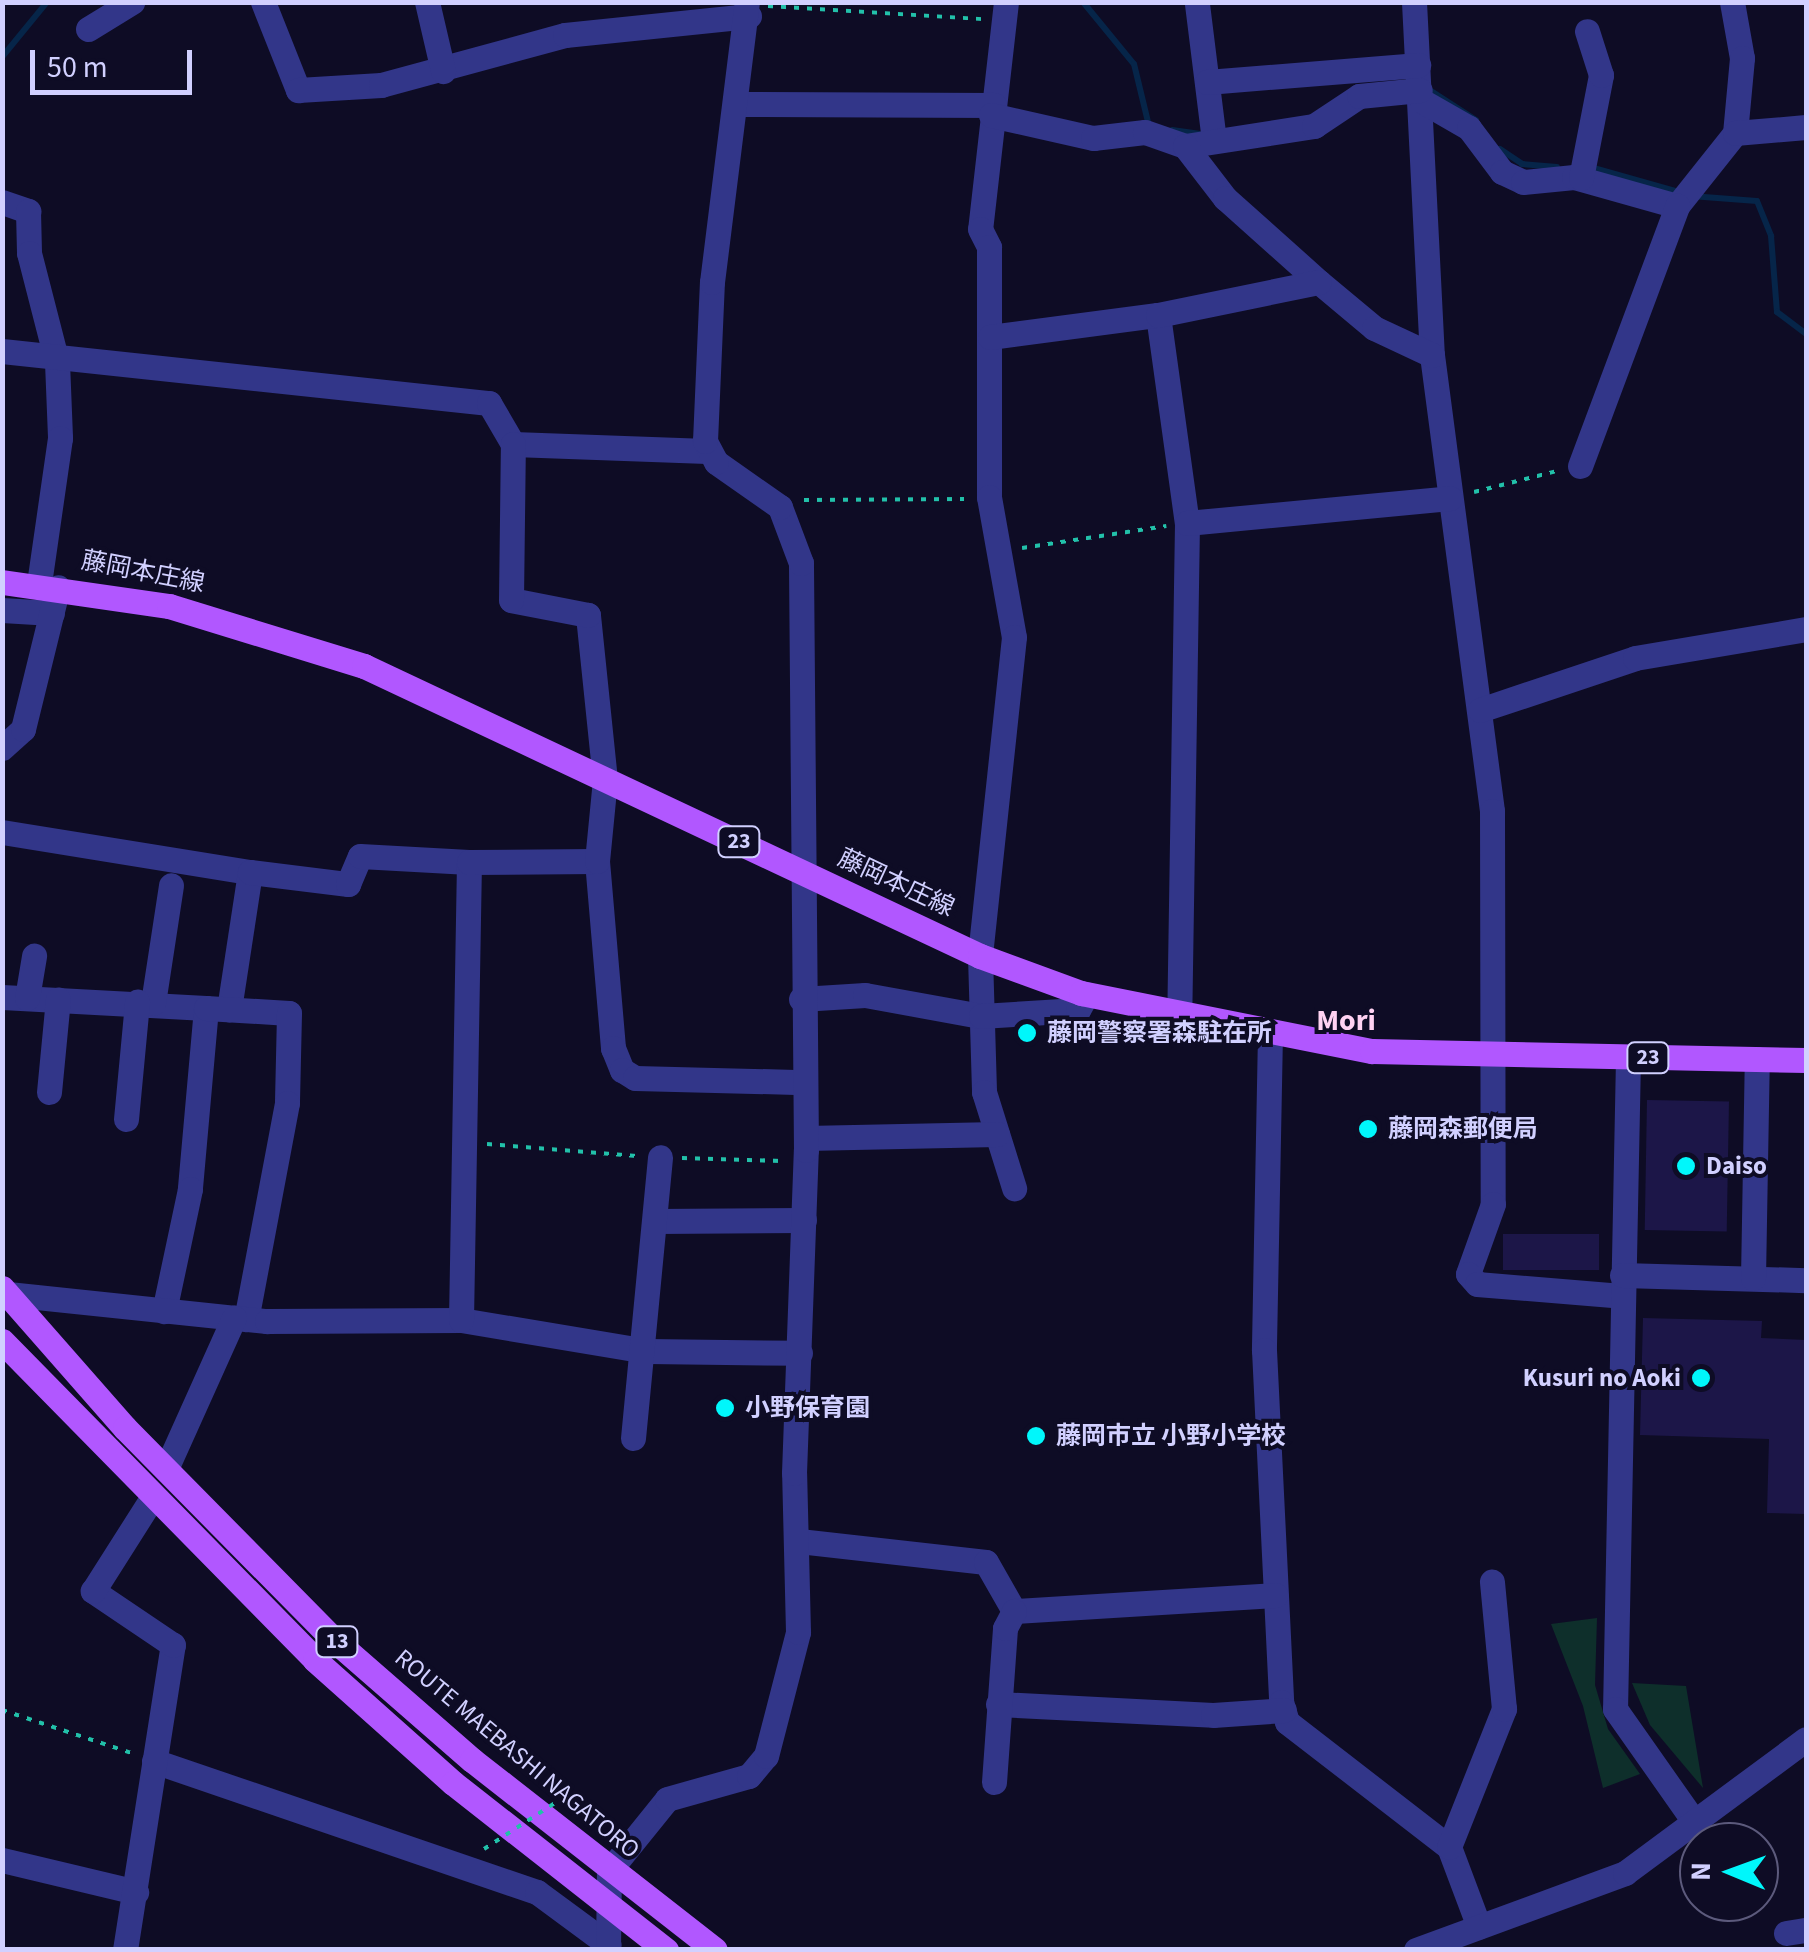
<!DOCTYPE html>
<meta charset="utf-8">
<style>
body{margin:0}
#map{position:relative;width:1809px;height:1952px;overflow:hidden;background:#0e0c25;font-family:"Source Sans 3","Noto Sans JP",sans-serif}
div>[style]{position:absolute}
.green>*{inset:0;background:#0e2f2b}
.stream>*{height:6px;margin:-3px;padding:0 3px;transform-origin:3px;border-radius:3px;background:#062549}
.building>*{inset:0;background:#1c1648;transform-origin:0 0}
.path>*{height:4px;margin-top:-2px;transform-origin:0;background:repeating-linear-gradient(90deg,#22c1aa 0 5px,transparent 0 13px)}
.minor>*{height:25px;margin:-12.5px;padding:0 12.5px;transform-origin:12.5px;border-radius:12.5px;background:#323689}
.major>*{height:25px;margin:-12.5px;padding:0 12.5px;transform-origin:12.5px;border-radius:12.5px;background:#b157ff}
.path-bridge>*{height:4px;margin-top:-2px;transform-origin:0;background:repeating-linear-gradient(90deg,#22c1aa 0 5px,transparent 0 13px)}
.dots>*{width:28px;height:28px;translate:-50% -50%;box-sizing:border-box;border:5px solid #0e0c25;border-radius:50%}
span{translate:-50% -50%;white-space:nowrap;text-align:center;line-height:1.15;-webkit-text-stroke:8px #0e0c25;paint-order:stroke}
.shield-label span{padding:2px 8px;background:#0e0c25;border:2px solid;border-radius:8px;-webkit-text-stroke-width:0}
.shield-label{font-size:22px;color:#d1d0ff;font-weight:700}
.street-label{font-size:25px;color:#d1d0ff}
.poi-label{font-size:25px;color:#d1d0ff;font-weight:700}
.left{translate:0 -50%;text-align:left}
.right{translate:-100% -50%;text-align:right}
.quarter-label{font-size:30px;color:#ffd2f2;font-weight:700}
.frame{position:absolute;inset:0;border:5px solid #d1d0ff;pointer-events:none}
.north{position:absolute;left:1679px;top:1822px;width:100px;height:100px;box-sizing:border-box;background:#0e0c25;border:2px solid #5c5a7c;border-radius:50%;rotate:271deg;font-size:28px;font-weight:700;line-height:40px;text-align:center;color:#d1d0ff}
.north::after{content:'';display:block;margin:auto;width:35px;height:45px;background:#00f7fb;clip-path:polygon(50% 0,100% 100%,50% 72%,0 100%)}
.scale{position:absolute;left:30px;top:50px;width:162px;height:45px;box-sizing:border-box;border:5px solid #d1d0ff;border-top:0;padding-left:12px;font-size:30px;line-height:35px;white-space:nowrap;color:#d1d0ff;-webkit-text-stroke:8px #0e0c25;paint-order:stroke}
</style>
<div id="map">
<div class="green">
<div style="clip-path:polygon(1597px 1618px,1595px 1685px,1608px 1729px,1640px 1774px,1603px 1788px,1583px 1706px,1551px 1624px)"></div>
<div style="clip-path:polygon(1632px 1683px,1686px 1686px,1703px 1788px,1650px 1725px)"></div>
</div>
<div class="stream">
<div style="left:1083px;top:2px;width:80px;rotate:50.6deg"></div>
<div style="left:1134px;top:64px;width:64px;rotate:76.4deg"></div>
<div style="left:2px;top:57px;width:71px;rotate:-50.7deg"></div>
<div style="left:1428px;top:89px;width:57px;rotate:32.9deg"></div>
<div style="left:1172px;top:130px;width:27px;rotate:8deg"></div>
<div style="left:1500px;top:149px;width:27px;rotate:34deg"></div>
<div style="left:1522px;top:164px;width:35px;rotate:5deg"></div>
<div style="left:1590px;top:167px;width:92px;rotate:15.7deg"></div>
<div style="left:1691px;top:196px;width:66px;rotate:4.3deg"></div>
<div style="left:1757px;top:201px;width:38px;rotate:68deg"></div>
<div style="left:1771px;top:236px;width:76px;rotate:85.5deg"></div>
<div style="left:1777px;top:312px;width:36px;rotate:37deg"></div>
</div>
<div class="building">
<div style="left:1647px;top:1100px;width:82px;height:130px;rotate:1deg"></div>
<div style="left:1503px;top:1234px;width:96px;height:36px"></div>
<div style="clip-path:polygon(1643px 1318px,1762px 1321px,1761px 1338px,1806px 1340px,1806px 1514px,1767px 1513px,1769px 1439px,1640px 1435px)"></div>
</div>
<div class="path">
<div style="left:768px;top:6px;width:215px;rotate:3.5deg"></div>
<div style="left:1474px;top:492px;width:86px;rotate:-14.2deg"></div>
<div style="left:804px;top:500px;width:160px;rotate:-0.4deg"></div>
<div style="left:1022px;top:548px;width:146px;rotate:-8.7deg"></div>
<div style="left:487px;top:1144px;width:150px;rotate:4.6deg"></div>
<div style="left:682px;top:1158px;width:100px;rotate:1.7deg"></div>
<div style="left:2px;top:1710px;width:136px;rotate:18.4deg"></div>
<div style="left:567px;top:1795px;width:50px;rotate:44.2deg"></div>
</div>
<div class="minor">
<div style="left:263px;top:2px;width:95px;rotate:68.3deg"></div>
<div style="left:298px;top:90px;width:83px;rotate:-3.4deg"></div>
<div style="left:381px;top:85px;width:191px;rotate:-15.2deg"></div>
<div style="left:565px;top:35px;width:185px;rotate:-5.9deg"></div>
<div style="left:427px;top:2px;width:71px;rotate:76.9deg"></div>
<div style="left:1006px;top:2px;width:228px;rotate:96.5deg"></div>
<div style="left:980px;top:229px;width:20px;rotate:63deg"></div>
<div style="left:989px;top:247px;width:250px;rotate:90deg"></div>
<div style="left:989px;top:497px;width:142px;rotate:79.9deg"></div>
<div style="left:1014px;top:637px;width:321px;rotate:96.1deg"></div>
<div style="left:980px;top:956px;width:136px;rotate:88.3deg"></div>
<div style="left:984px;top:1092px;width:101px;rotate:72.6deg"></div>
<div style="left:1414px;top:2px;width:353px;rotate:87.1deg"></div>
<div style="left:1432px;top:355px;width:460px;rotate:82.5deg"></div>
<div style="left:1492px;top:811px;width:393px;rotate:89.9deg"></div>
<div style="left:1493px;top:1204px;width:74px;rotate:109.7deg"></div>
<div style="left:1468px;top:1274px;width:13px;rotate:48deg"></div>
<div style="left:1477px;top:1284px;width:145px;rotate:4.7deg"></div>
<div style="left:1732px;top:2px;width:57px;rotate:79.9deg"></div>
<div style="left:1742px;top:58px;width:75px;rotate:95.3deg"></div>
<div style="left:1197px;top:4px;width:138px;rotate:82.9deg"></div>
<div style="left:88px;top:29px;width:52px;rotate:-31.5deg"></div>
<div style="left:1207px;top:82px;width:212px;rotate:-4.6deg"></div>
<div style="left:1422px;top:101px;width:54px;rotate:29.9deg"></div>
<div style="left:1469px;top:128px;width:55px;rotate:53.1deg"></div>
<div style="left:1502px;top:172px;width:23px;rotate:25deg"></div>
<div style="left:1523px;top:182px;width:51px;rotate:-5.6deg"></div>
<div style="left:1574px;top:177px;width:107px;rotate:15.7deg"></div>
<div style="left:1677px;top:206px;width:93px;rotate:-51.5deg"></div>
<div style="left:1735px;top:133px;width:71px;rotate:-4.8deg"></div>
<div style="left:738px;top:104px;width:256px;rotate:0.2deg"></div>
<div style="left:991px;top:115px;width:105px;rotate:12.7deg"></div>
<div style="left:1093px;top:138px;width:52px;rotate:-6.6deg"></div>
<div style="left:1145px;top:132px;width:42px;rotate:19.3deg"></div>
<div style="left:1185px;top:146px;width:131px;rotate:-8.8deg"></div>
<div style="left:1314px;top:126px;width:54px;rotate:-33.7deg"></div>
<div style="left:1359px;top:96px;width:61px;rotate:-5.6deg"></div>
<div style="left:1185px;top:146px;width:66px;rotate:52.4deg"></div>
<div style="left:1225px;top:198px;width:126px;rotate:41.8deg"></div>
<div style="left:1319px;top:282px;width:72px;rotate:39.9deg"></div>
<div style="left:1374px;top:328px;width:64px;rotate:25deg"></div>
<div style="left:1581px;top:178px;width:105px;rotate:-79deg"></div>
<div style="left:1601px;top:75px;width:46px;rotate:-107.7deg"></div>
<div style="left:2px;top:202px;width:28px;rotate:19deg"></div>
<div style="left:28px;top:211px;width:42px;rotate:88.6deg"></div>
<div style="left:29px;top:253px;width:113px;rotate:75.6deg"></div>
<div style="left:57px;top:362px;width:76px;rotate:87.7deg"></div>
<div style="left:60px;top:438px;width:148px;rotate:98.2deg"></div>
<div style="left:1158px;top:315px;width:210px;rotate:82.1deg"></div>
<div style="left:1187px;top:523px;width:495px;rotate:90.9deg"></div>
<div style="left:990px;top:337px;width:169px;rotate:-7.5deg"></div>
<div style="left:1158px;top:315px;width:164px;rotate:-11.6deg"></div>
<div style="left:2px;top:351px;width:490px;rotate:6.1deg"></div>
<div style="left:489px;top:403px;width:48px;rotate:59.7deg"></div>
<div style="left:513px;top:444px;width:194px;rotate:2.1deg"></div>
<div style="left:1580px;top:466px;width:278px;rotate:-69.5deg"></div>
<div style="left:1187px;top:523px;width:264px;rotate:-5.4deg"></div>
<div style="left:2px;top:610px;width:50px;rotate:3.4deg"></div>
<div style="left:1480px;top:710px;width:163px;rotate:-18.5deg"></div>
<div style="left:1635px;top:658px;width:173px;rotate:-9.6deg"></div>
<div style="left:2px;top:748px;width:28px;rotate:-42deg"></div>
<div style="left:23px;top:729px;width:146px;rotate:-76.2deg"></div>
<div style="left:2px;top:832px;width:251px;rotate:9.2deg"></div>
<div style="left:250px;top:872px;width:139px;rotate:98.7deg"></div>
<div style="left:597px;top:861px;width:188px;rotate:85.1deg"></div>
<div style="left:613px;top:1048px;width:24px;rotate:68deg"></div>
<div style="left:622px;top:1070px;width:15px;rotate:32deg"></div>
<div style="left:635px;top:1078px;width:169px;rotate:1.4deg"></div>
<div style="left:250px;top:872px;width:99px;rotate:7deg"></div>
<div style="left:348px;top:884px;width:30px;rotate:-67deg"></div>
<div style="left:360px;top:856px;width:109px;rotate:3.2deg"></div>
<div style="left:2px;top:997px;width:204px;rotate:3.1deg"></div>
<div style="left:206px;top:1008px;width:182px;rotate:95.1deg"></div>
<div style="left:190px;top:1189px;width:125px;rotate:102deg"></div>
<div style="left:27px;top:998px;width:43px;rotate:-80.5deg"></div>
<div style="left:801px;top:999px;width:64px;rotate:-3.6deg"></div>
<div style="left:865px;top:995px;width:118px;rotate:10.3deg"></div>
<div style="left:981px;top:1016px;width:97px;rotate:-3.5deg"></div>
<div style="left:1078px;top:1010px;width:18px;rotate:-61deg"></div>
<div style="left:153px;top:1003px;width:119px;rotate:-81.3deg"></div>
<div style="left:206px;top:1008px;width:83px;rotate:3.4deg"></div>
<div style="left:289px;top:1013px;width:90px;rotate:91.3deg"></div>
<div style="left:287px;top:1103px;width:220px;rotate:100.7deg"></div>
<div style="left:1270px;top:1033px;width:317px;rotate:91.1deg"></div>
<div style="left:1264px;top:1350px;width:352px;rotate:87.2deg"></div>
<div style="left:1281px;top:1702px;width:21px;rotate:73deg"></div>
<div style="left:1287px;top:1722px;width:205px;rotate:37.7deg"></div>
<div style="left:1449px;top:1847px;width:85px;rotate:69.4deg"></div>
<div style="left:1628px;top:1058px;width:651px;rotate:91.14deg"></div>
<div style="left:1615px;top:1709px;width:136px;rotate:54.9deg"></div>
<div style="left:49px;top:1092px;width:93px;rotate:-84.5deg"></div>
<div style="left:126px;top:1119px;width:118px;rotate:-84.6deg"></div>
<div style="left:806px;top:1138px;width:191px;rotate:-1.2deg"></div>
<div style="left:656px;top:1221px;width:148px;rotate:-0.4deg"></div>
<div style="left:1622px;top:1275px;width:184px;rotate:1.6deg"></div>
<div style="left:1753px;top:1278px;width:219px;rotate:-89deg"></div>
<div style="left:8px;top:1294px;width:260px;rotate:6deg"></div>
<div style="left:267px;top:1321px;width:194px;rotate:-0.3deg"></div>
<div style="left:461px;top:1320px;width:189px;rotate:9.5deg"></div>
<div style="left:647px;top:1351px;width:153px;rotate:0.7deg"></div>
<div style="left:461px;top:1320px;width:458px;rotate:-89deg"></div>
<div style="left:469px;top:862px;width:128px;rotate:-0.4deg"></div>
<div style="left:597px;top:861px;width:81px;rotate:-84.4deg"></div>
<div style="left:605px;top:780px;width:166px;rotate:-95.9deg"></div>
<div style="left:588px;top:615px;width:78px;rotate:-169deg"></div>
<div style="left:511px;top:600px;width:156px;rotate:-89.3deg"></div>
<div style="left:633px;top:1438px;width:282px;rotate:-84.5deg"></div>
<div style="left:166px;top:1469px;width:166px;rotate:-65.8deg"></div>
<div style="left:799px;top:1541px;width:188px;rotate:6.4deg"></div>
<div style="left:986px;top:1562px;width:56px;rotate:60.3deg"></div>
<div style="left:1014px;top:1611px;width:262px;rotate:-3.5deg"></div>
<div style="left:998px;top:1704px;width:215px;rotate:2.9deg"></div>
<div style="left:1213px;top:1715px;width:71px;rotate:-4deg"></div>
<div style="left:154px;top:1761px;width:405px;rotate:18.9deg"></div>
<div style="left:537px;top:1892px;width:89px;rotate:36.4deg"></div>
<div style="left:994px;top:1782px;width:154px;rotate:-85.9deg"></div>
<div style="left:1005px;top:1628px;width:19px;rotate:-62deg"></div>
<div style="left:1449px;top:1847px;width:149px;rotate:-68.3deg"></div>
<div style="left:1504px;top:1709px;width:128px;rotate:-95.4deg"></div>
<div style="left:2px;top:1860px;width:138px;rotate:13.4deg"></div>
<div style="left:1786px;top:1933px;width:20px;rotate:-9deg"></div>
<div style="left:125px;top:1950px;width:309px;rotate:-81.1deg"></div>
<div style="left:173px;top:1645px;width:97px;rotate:-146deg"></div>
<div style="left:93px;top:1591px;width:110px;rotate:-57.6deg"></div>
<div style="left:608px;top:1950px;width:79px;rotate:-89.3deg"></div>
<div style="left:609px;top:1871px;width:92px;rotate:-51.1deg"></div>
<div style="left:667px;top:1799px;width:85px;rotate:-15.7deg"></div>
<div style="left:749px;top:1776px;width:26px;rotate:-50deg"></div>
<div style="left:766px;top:1756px;width:128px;rotate:-75.5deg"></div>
<div style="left:798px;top:1632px;width:159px;rotate:-91.4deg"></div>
<div style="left:794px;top:1473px;width:323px;rotate:-87.9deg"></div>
<div style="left:806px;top:1150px;width:587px;rotate:-90.49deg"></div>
<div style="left:801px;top:563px;width:60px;rotate:-110.6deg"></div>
<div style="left:780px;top:507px;width:78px;rotate:-144.9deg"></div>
<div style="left:716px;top:462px;width:24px;rotate:-118deg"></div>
<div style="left:705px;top:441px;width:159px;rotate:-87.5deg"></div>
<div style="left:712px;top:282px;width:282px;rotate:-82.9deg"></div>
<div style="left:1416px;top:1950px;width:223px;rotate:-20.2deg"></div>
<div style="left:1625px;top:1873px;width:225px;rotate:-36.5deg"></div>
</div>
<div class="major">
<div style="left:2px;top:582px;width:169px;rotate:8.2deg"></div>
<div style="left:169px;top:606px;width:204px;rotate:17.1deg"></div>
<div style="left:364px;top:666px;width:681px;rotate:25.21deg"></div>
<div style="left:980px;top:956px;width:108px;rotate:20.1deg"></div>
<div style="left:1081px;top:993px;width:297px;rotate:11.3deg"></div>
<div style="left:1372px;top:1051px;width:434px;rotate:1.2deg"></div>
<div style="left:2px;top:1288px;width:186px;rotate:48.7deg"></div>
<div style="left:125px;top:1428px;width:295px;rotate:45.4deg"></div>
<div style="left:332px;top:1638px;width:186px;rotate:41.1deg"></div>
<div style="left:472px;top:1760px;width:308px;rotate:38deg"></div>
<div style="left:2px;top:1341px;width:447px;rotate:45.5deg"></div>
<div style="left:315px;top:1660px;width:185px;rotate:41.7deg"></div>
<div style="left:453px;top:1783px;width:271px;rotate:38.1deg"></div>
</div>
<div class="path-bridge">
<div style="left:484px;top:1849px;width:99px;rotate:-33deg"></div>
</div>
<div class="dots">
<div style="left:1027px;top:1033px;background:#00f7fb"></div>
<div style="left:1368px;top:1129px;background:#00f7fb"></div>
<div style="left:1686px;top:1166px;background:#00f7fb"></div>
<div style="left:1701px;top:1378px;background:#00f7fb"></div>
<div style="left:725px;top:1408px;background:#00f7fb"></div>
<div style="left:1036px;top:1436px;background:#00f7fb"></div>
</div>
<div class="shield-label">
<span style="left:739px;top:842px">23</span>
<span style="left:1648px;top:1058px">23</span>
<span style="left:337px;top:1642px">13</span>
</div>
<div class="street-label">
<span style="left:143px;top:572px;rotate:11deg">藤岡本庄線</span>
<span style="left:896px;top:883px;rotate:25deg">藤岡本庄線</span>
<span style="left:517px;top:1754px;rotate:40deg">ROUTE MAEBASHI NAGATORO</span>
</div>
<div class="poi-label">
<span class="left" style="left:1047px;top:1033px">藤岡警察署森駐在所</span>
<span class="left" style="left:1388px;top:1129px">藤岡森郵便局</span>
<span class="left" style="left:1706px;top:1166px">Daiso</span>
<span class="right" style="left:1681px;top:1378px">Kusuri no Aoki</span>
<span class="left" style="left:745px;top:1408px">小野保育園</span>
<span class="left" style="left:1056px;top:1436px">藤岡市立 小野小学校</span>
</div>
<div class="quarter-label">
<span style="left:1346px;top:1021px">Mori</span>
</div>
<div class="frame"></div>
<div class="north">N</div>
<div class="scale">50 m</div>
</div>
